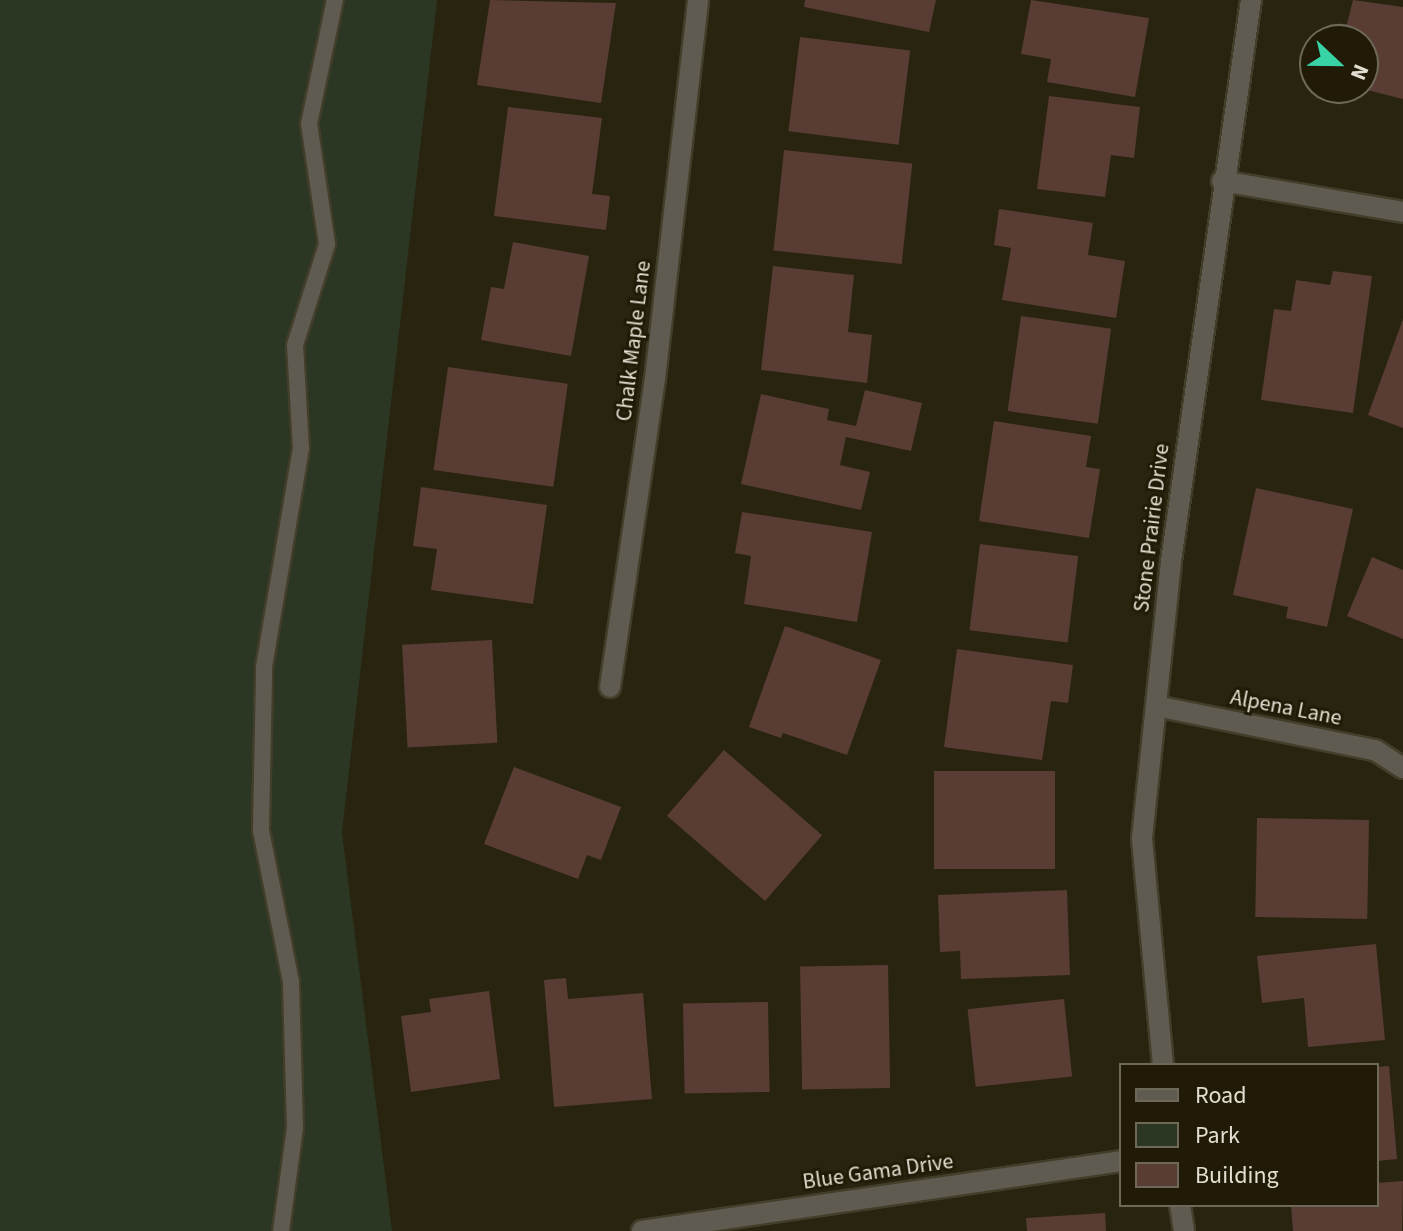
<!DOCTYPE html>
<style>
body{margin:0}
#map{position:relative;width:1403px;height:1231px;overflow:hidden;background:#29240f;font-family:"Source Sans 3",sans-serif}
div>[style]{position:absolute}
.green>*{inset:0;background:#2c3723}
.building>*{inset:0;background:#593c34;transform-origin:0 0}
.roads{filter:drop-shadow(2px 0 #433e2a) drop-shadow(-2px 0 #433e2a) drop-shadow(0 2px #433e2a) drop-shadow(0 -2px #433e2a)}
.lane>*{height:16px;margin:-8px;padding:0 8px;transform-origin:8px;border-radius:8px;background:#605b50}
.street>*{height:20px;margin:-10px;padding:0 10px;transform-origin:10px;border-radius:10px;background:#605b50}
span{translate:-50% -50%;white-space:nowrap;text-align:center;line-height:1.15;-webkit-text-stroke:6px #201a06;paint-order:stroke}
.street-label{font-size:22px;color:#e1ded1}
.legend{position:absolute;left:1119px;top:1063px;width:260px;height:144px;box-sizing:border-box;background:#201a06;border:2px solid #6d6857;margin:0;padding:10px 14px;list-style:none;font-size:24px;color:#e1ded1}
.legend li{display:flex;align-items:center;gap:16px;height:40px}
.legend b{width:40px;border:2px solid #6d6857}
.north{position:absolute;left:1299px;top:24px;width:80px;height:80px;box-sizing:border-box;background:#201a06;border:2px solid #6d6857;border-radius:50%;rotate:112deg;font-size:22px;font-weight:700;line-height:32px;text-align:center;color:#e1ded1}
.north::after{content:'';display:block;margin:auto;width:28px;height:36px;background:#39d4a5;clip-path:polygon(50% 0,100% 100%,50% 72%,0 100%)}
</style>
<div id="map">
<div class="green">
<div style="clip-path:polygon(0 0,437px 0,342px 832px,392px 1231px,0 1231px)"></div>
</div>
<div class="building">
<div style="clip-path:polygon(490px 0,616px 3px,601px 103px,477px 85px)"></div>
<div style="clip-path:polygon(805px 0,936px 0,929px 32px,804px 7px)"></div>
<div style="clip-path:polygon(1031px 0,1149px 18px,1135px 97px,1047px 82px,1051px 59px,1021px 54px)"></div>
<div style="clip-path:polygon(1353px 0,1403px 7px,1403px 99px,1363px 89px,1363px 40px,1343px 40px)"></div>
<div style="left:800px;top:37px;width:111px;height:95px;rotate:7deg"></div>
<div style="clip-path:polygon(1049px 96px,1140px 107px,1134px 158px,1111px 155px,1105px 197px,1037px 189px)"></div>
<div style="clip-path:polygon(508px 107px,602px 118px,592px 194px,610px 196px,606px 230px,494px 216px)"></div>
<div style="left:784px;top:150px;width:129px;height:101px;rotate:6deg"></div>
<div style="clip-path:polygon(999px 209px,1093px 223px,1088px 255px,1125px 261px,1116px 318px,1002px 300px,1011px 248px,994px 245px)"></div>
<div style="clip-path:polygon(513px 242px,589px 256px,571px 356px,481px 340px,491px 287px,504px 289px)"></div>
<div style="clip-path:polygon(773px 266px,854px 275px,848px 332px,872px 335px,867px 383px,761px 370px)"></div>
<div style="clip-path:polygon(1333px 271px,1372px 276px,1353px 413px,1261px 400px,1274px 309px,1291px 311px,1296px 280px,1330px 285px)"></div>
<div style="left:1021px;top:316px;width:91px;height:96px;rotate:8deg"></div>
<div style="clip-path:polygon(1403px 319px,1403px 428px,1368px 415px)"></div>
<div style="left:448px;top:367px;width:121px;height:104px;rotate:8deg"></div>
<div style="clip-path:polygon(865px 390px,922px 403px,911px 451px,846px 437px,840px 465px,870px 472px,861px 510px,741px 484px,761px 394px,829px 409px,827px 420px,856px 426px)"></div>
<div style="clip-path:polygon(994px 421px,1091px 436px,1086px 467px,1100px 469px,1089px 538px,979px 521px)"></div>
<div style="clip-path:polygon(421px 487px,547px 505px,533px 604px,431px 590px,437px 549px,413px 546px)"></div>
<div style="clip-path:polygon(1256px 488px,1353px 509px,1327px 627px,1286px 618px,1288px 607px,1233px 595px)"></div>
<div style="clip-path:polygon(742px 512px,872px 532px,857px 622px,744px 604px,751px 556px,735px 553px)"></div>
<div style="left:980px;top:544px;width:99px;height:87px;rotate:7deg"></div>
<div style="clip-path:polygon(1372px 557px,1403px 570px,1403px 639px,1347px 616px)"></div>
<div style="clip-path:polygon(785px 626px,881px 660px,847px 755px,783px 733px,781px 738px,749px 727px)"></div>
<div style="left:492px;top:640px;width:103px;height:90px;rotate:87deg"></div>
<div style="clip-path:polygon(957px 649px,1073px 665px,1068px 703px,1051px 701px,1042px 760px,944px 747px)"></div>
<div style="left:724px;top:750px;width:130px;height:87px;rotate:41deg"></div>
<div style="clip-path:polygon(514px 767px,621px 807px,601px 860px,587px 855px,578px 879px,484px 844px)"></div>
<div style="left:934px;top:771px;width:121px;height:98px"></div>
<div style="left:1257px;top:818px;width:112px;height:99px;rotate:1deg"></div>
<div style="clip-path:polygon(1067px 890px,1070px 975px,961px 979px,960px 951px,940px 952px,938px 895px)"></div>
<div style="clip-path:polygon(1376px 944px,1385px 1040px,1308px 1047px,1304px 998px,1262px 1003px,1257px 956px)"></div>
<div style="left:888px;top:965px;width:123px;height:88px;rotate:89deg"></div>
<div style="clip-path:polygon(566px 978px,568px 999px,643px 993px,652px 1099px,554px 1107px,544px 980px)"></div>
<div style="clip-path:polygon(489px 991px,500px 1079px,411px 1092px,401px 1016px,431px 1012px,429px 999px)"></div>
<div style="left:1064px;top:999px;width:78px;height:97px;rotate:84deg"></div>
<div style="left:768px;top:1002px;width:90px;height:85px;rotate:89deg"></div>
<div style="clip-path:polygon(1389px 1066px,1397px 1159px,1377px 1161px,1377px 1067px)"></div>
<div style="clip-path:polygon(1403px 1181px,1402px 1231px,1293px 1231px,1291px 1205px,1377px 1205px,1377px 1183px)"></div>
<div style="clip-path:polygon(1105px 1213px,1106px 1231px,1027px 1231px,1026px 1218px)"></div>
</div>
<div class="roads">
<div class="lane">
<div style="left:281px;top:1231px;width:104px;rotate:-82.3deg"></div>
<div style="left:295px;top:1128px;width:146px;rotate:-91.6deg"></div>
<div style="left:291px;top:982px;width:155px;rotate:-101.2deg"></div>
<div style="left:261px;top:830px;width:163px;rotate:-88.9deg"></div>
<div style="left:264px;top:667px;width:221px;rotate:-80.4deg"></div>
<div style="left:301px;top:449px;width:104px;rotate:-93.3deg"></div>
<div style="left:295px;top:345px;width:106px;rotate:-72.4deg"></div>
<div style="left:327px;top:244px;width:121px;rotate:-98.5deg"></div>
<div style="left:309px;top:124px;width:127px;rotate:-78.2deg"></div>
</div>
<div class="street">
<div style="left:1222px;top:181px;width:184px;rotate:9.7deg"></div>
<div style="left:610px;top:687px;width:311px;rotate:-81.7deg"></div>
<div style="left:655px;top:379px;width:381px;rotate:-83.5deg"></div>
<div style="left:1156px;top:706px;width:223px;rotate:11.4deg"></div>
<div style="left:1375px;top:750px;width:33px;rotate:33deg"></div>
<div style="left:1163px;top:1065px;width:228px;rotate:-95.3deg"></div>
<div style="left:1142px;top:838px;width:279px;rotate:-84deg"></div>
<div style="left:1171px;top:561px;width:567px;rotate:-81.88deg"></div>
<div style="left:1180px;top:1205px;width:26px;rotate:81deg"></div>
<div style="left:642px;top:1231px;width:484px;rotate:-8.3deg"></div>
</div>
</div>
<div class="street-label">
<span style="left:634px;top:341px;rotate:-83deg">Chalk Maple Lane</span>
<span style="left:1152px;top:528px;rotate:-83deg">Stone Prairie Drive</span>
<span style="left:1286px;top:708px;rotate:11deg">Alpena Lane</span>
<span style="left:878px;top:1172px;rotate:-8deg">Blue Gama Drive</span>
</div>
<ul class="legend">
<li><b style="height:10px;background:#605b50"></b>Road</li>
<li><b style="height:22px;background:#2c3723"></b>Park</li>
<li><b style="height:22px;background:#593c34"></b>Building</li>
</ul>
<div class="north">N</div>
</div>
